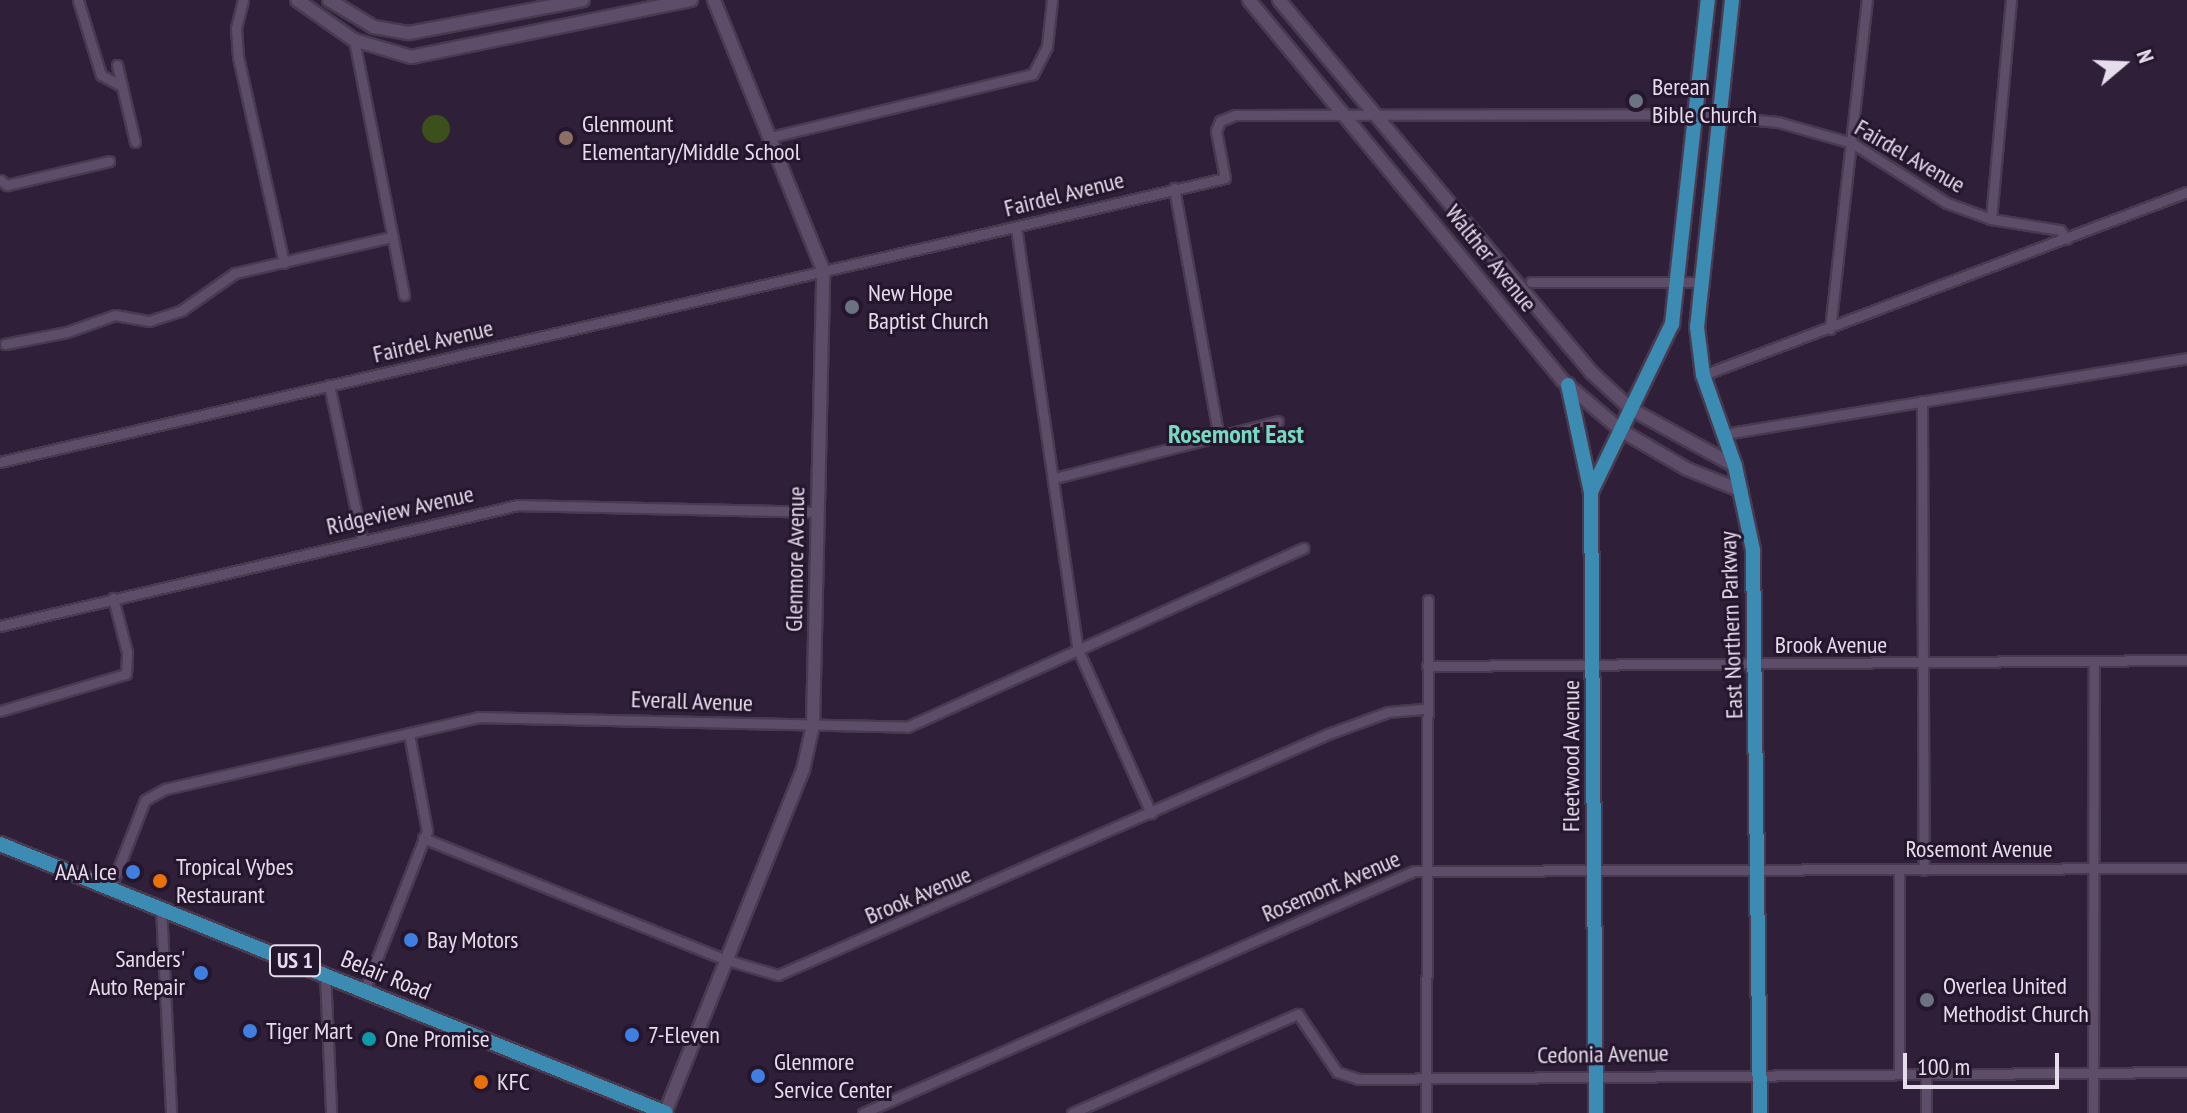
<!DOCTYPE html>
<style>
body{margin:0}
#map{position:relative;width:2187px;height:1113px;overflow:hidden;background:#2f1f38;font-family:"PT Sans Narrow",sans-serif}
div>[style]{position:absolute}
.green>*{inset:0;background:#3b501a}
.round{border-radius:50%}
.roads{filter:drop-shadow(2px 0 #483b50) drop-shadow(-2px 0 #483b50) drop-shadow(0 2px #483b50) drop-shadow(0 -2px #483b50)}
.street>*{height:9px;margin:-4.5px;padding:0 4.5px;transform-origin:4.5px;border-radius:4.5px;background:#5e4d69}
.secondary>*{height:12px;margin:-6px;padding:0 6px;transform-origin:6px;border-radius:6px;background:#5e4d69}
.primary>*{height:14px;margin:-7px;padding:0 7px;transform-origin:7px;border-radius:7px;background:#3b8bb3}
.dots>*{width:22px;height:22px;translate:-50% -50%;box-sizing:border-box;border:4px solid #25162e;border-radius:50%}
span{translate:-50% -50%;white-space:nowrap;text-align:center;line-height:1.15;-webkit-text-stroke:6px #25162e;paint-order:stroke}
.shield-label span{padding:2px 6px;background:#25162e;border:2px solid;border-radius:6px;-webkit-text-stroke-width:0}
.shield-label{font-size:22px;color:#e5dcec;font-weight:700}
.poi-label{font-size:24px;color:#e5dcec}
.left{translate:0 -50%;text-align:left}
.right{translate:-100% -50%;text-align:right}
.street-label{font-size:24px;color:#e5dcec}
.neighbourhood-label{font-size:26px;color:#76d9c1;font-weight:700}
.north{position:absolute;left:2083px;top:24px;width:80px;height:80px;-webkit-text-stroke:6px #25162e;paint-order:stroke;rotate:71deg;font-size:22px;font-weight:700;line-height:32px;text-align:center;color:#e5dcec}
.north::after{content:'';display:block;margin:auto;width:28px;height:36px;background:#e5dcec;clip-path:polygon(50% 0,100% 100%,50% 72%,0 100%)}
.scale{position:absolute;left:1903px;top:1053px;width:156px;height:36px;box-sizing:border-box;border:4px solid #e5dcec;border-top:0;padding-left:10px;font-size:24px;line-height:28px;white-space:nowrap;color:#e5dcec;-webkit-text-stroke:6px #25162e;paint-order:stroke}
</style>
<div id="map">
<div class="green">
<div class="round" style="left:422px;top:115px;width:28px;height:28px"></div>
</div>
<div class="roads">
<div class="street">
<div style="left:78px;top:0;width:78px;rotate:73deg"></div>
<div style="left:101px;top:75px;width:24px;rotate:28deg"></div>
<div style="left:243px;top:0;width:29px;rotate:104deg"></div>
<div style="left:236px;top:28px;width:29px;rotate:86deg"></div>
<div style="left:238px;top:57px;width:211px;rotate:77.4deg"></div>
<div style="left:354px;top:40px;width:260px;rotate:78.9deg"></div>
<div style="left:117px;top:65px;width:79px;rotate:76.8deg"></div>
<div style="left:771px;top:137px;width:269px;rotate:-13.5deg"></div>
<div style="left:1033px;top:74px;width:31px;rotate:-63deg"></div>
<div style="left:1047px;top:46px;width:46px;rotate:-83.8deg"></div>
<div style="left:0;top:180px;width:9px;rotate:36deg"></div>
<div style="left:7px;top:185px;width:105px;rotate:-13.2deg"></div>
<div style="left:1174px;top:188px;width:248px;rotate:79.8deg"></div>
<div style="left:1991px;top:219px;width:220px;rotate:-84.8deg"></div>
<div style="left:1016px;top:227px;width:428px;rotate:81.7deg"></div>
<div style="left:1078px;top:650px;width:179px;rotate:65.9deg"></div>
<div style="left:1531px;top:282px;width:168px"></div>
<div style="left:1830px;top:329px;width:331px;rotate:-83.6deg"></div>
<div style="left:5px;top:344px;width:63px;rotate:-11deg"></div>
<div style="left:67px;top:332px;width:51px;rotate:-19.5deg"></div>
<div style="left:115px;top:315px;width:35px;rotate:10deg"></div>
<div style="left:149px;top:321px;width:35px;rotate:-18deg"></div>
<div style="left:182px;top:310px;width:65px;rotate:-34.9deg"></div>
<div style="left:235px;top:273px;width:160px;rotate:-13deg"></div>
<div style="left:1703px;top:375px;width:517px;rotate:-20.71deg"></div>
<div style="left:329px;top:385px;width:157px;rotate:77.9deg"></div>
<div style="left:1922px;top:401px;width:469px;rotate:89.8deg"></div>
<div style="left:1724px;top:434px;width:469px;rotate:-9.3deg"></div>
<div style="left:0;top:462px;width:1257px;rotate:-13.05deg"></div>
<div style="left:1225px;top:178px;width:48px;rotate:-100.8deg"></div>
<div style="left:1216px;top:131px;width:11px;rotate:-68deg"></div>
<div style="left:1220px;top:121px;width:16px;rotate:-22deg"></div>
<div style="left:1235px;top:115px;width:462px;rotate:-0.1deg"></div>
<div style="left:1697px;top:114px;width:81px;rotate:5.6deg"></div>
<div style="left:1778px;top:122px;width:77px;rotate:15.8deg"></div>
<div style="left:1852px;top:143px;width:112px;rotate:32.3deg"></div>
<div style="left:1947px;top:203px;width:47px;rotate:20deg"></div>
<div style="left:1991px;top:219px;width:70px;rotate:9.1deg"></div>
<div style="left:2060px;top:230px;width:11px;rotate:52deg"></div>
<div style="left:1055px;top:478px;width:230px;rotate:-14.3deg"></div>
<div style="left:0;top:626px;width:532px;rotate:-13.15deg"></div>
<div style="left:518px;top:505px;width:300px;rotate:1.3deg"></div>
<div style="left:1427px;top:666px;width:760px;rotate:-0.45deg"></div>
<div style="left:0;top:711px;width:131px;rotate:-16.4deg"></div>
<div style="left:126px;top:674px;width:22px;rotate:-87deg"></div>
<div style="left:127px;top:652px;width:56px;rotate:-104.5deg"></div>
<div style="left:423px;top:838px;width:328px;rotate:21.9deg"></div>
<div style="left:727px;top:960px;width:53px;rotate:16.4deg"></div>
<div style="left:778px;top:975px;width:600px;rotate:-23.66deg"></div>
<div style="left:1328px;top:734px;width:64px;rotate:-20.1deg"></div>
<div style="left:1388px;top:712px;width:37px;rotate:-5deg"></div>
<div style="left:111px;top:887px;width:93px;rotate:-68.7deg"></div>
<div style="left:145px;top:800px;width:23px;rotate:-29deg"></div>
<div style="left:165px;top:789px;width:322px;rotate:-12.9deg"></div>
<div style="left:479px;top:717px;width:428px;rotate:1.3deg"></div>
<div style="left:907px;top:727px;width:435px;rotate:-24.3deg"></div>
<div style="left:161px;top:907px;width:206px;rotate:87.2deg"></div>
<div style="left:325px;top:973px;width:140px;rotate:87.5deg"></div>
<div style="left:365px;top:989px;width:170px;rotate:-68.6deg"></div>
<div style="left:427px;top:831px;width:99px;rotate:-100.5deg"></div>
<div style="left:1899px;top:1073px;width:204px;rotate:-90deg"></div>
<div style="left:1926px;top:1073px;width:40px;rotate:90deg"></div>
<div style="left:863px;top:1113px;width:602px;rotate:-23.71deg"></div>
<div style="left:1414px;top:871px;width:773px;rotate:-0.22deg"></div>
<div style="left:1072px;top:1113px;width:247px;rotate:-23.7deg"></div>
<div style="left:1298px;top:1014px;width:70px;rotate:56.1deg"></div>
<div style="left:1337px;top:1072px;width:22px;rotate:18deg"></div>
<div style="left:1358px;top:1079px;width:829px;rotate:-0.48deg"></div>
<div style="left:1426px;top:1113px;width:513px;rotate:-89.78deg"></div>
<div style="left:2093px;top:1113px;width:452px;rotate:-89.9deg"></div>
</div>
<div class="secondary">
<div style="left:297px;top:0;width:70px;rotate:35.1deg"></div>
<div style="left:354px;top:40px;width:59px;rotate:16.6deg"></div>
<div style="left:411px;top:57px;width:286px;rotate:-11.5deg"></div>
<div style="left:329px;top:0;width:52px;rotate:31deg"></div>
<div style="left:374px;top:27px;width:36px;rotate:10deg"></div>
<div style="left:409px;top:33px;width:177px;rotate:-10.7deg"></div>
<div style="left:1249px;top:0;width:492px;rotate:50.5deg"></div>
<div style="left:1562px;top:380px;width:79px;rotate:40.4deg"></div>
<div style="left:1622px;top:431px;width:75px;rotate:30.3deg"></div>
<div style="left:1687px;top:469px;width:59px;rotate:21.8deg"></div>
<div style="left:1279px;top:0;width:486px;rotate:50deg"></div>
<div style="left:1591px;top:372px;width:54px;rotate:42.8deg"></div>
<div style="left:1631px;top:409px;width:119px;rotate:28.7deg"></div>
<div style="left:665px;top:1113px;width:370px;rotate:-68.1deg"></div>
<div style="left:803px;top:770px;width:46px;rotate:-77.5deg"></div>
<div style="left:813px;top:725px;width:455px;rotate:-88.7deg"></div>
<div style="left:823px;top:270px;width:291px;rotate:-112deg"></div>
</div>
<div class="primary">
<div style="left:1732px;top:0;width:329px;rotate:96.1deg"></div>
<div style="left:1697px;top:327px;width:48px;rotate:82.9deg"></div>
<div style="left:1703px;top:375px;width:96px;rotate:70.6deg"></div>
<div style="left:1735px;top:466px;width:86px;rotate:77.9deg"></div>
<div style="left:1753px;top:550px;width:563px;rotate:89.29deg"></div>
<div style="left:1568px;top:385px;width:109px;rotate:77.9deg"></div>
<div style="left:0;top:844px;width:718px;rotate:21.99deg"></div>
<div style="left:1596px;top:1113px;width:621px;rotate:-90.46deg"></div>
<div style="left:1591px;top:492px;width:187px;rotate:-64.3deg"></div>
<div style="left:1672px;top:324px;width:326px;rotate:-83.7deg"></div>
</div>
</div>
<div class="dots">
<div style="left:1636px;top:101px;background:#6b7280"></div>
<div style="left:566px;top:138px;background:#8d6e63"></div>
<div style="left:852px;top:307px;background:#6b7280"></div>
<div style="left:133px;top:872px;background:#3f7fe0"></div>
<div style="left:160px;top:881px;background:#e8710a"></div>
<div style="left:411px;top:940px;background:#3f7fe0"></div>
<div style="left:201px;top:973px;background:#3f7fe0"></div>
<div style="left:1927px;top:1000px;background:#6b7280"></div>
<div style="left:250px;top:1031px;background:#3f7fe0"></div>
<div style="left:632px;top:1035px;background:#3f7fe0"></div>
<div style="left:369px;top:1039px;background:#0f9aa8"></div>
<div style="left:758px;top:1076px;background:#3f7fe0"></div>
<div style="left:481px;top:1082px;background:#e8710a"></div>
</div>
<div class="shield-label">
<span style="left:295px;top:961px">US 1</span>
</div>
<div class="poi-label">
<span class="left" style="left:1652px;top:101px">Berean<br>Bible Church</span>
<span class="left" style="left:582px;top:138px">Glenmount<br>Elementary/Middle School</span>
<span class="left" style="left:868px;top:307px">New Hope<br>Baptist Church</span>
<span class="left" style="left:176px;top:881px">Tropical Vybes<br>Restaurant</span>
<span class="right" style="left:117px;top:872px">AAA Ice</span>
<span class="left" style="left:427px;top:940px">Bay Motors</span>
<span class="right" style="left:185px;top:973px">Sanders'<br>Auto Repair</span>
<span class="left" style="left:1943px;top:1000px">Overlea United<br>Methodist Church</span>
<span class="left" style="left:266px;top:1031px">Tiger Mart</span>
<span class="left" style="left:648px;top:1035px">7-Eleven</span>
<span class="left" style="left:385px;top:1039px">One Promise</span>
<span class="left" style="left:774px;top:1076px">Glenmore<br>Service Center</span>
<span class="left" style="left:497px;top:1082px">KFC</span>
</div>
<div class="street-label">
<span style="left:1910px;top:156px;rotate:30deg">Fairdel Avenue</span>
<span style="left:1064px;top:194px;rotate:-14deg">Fairdel Avenue</span>
<span style="left:1491px;top:258px;rotate:51deg">Walther Avenue</span>
<span style="left:433px;top:341px;rotate:-13deg">Fairdel Avenue</span>
<span style="left:400px;top:510px;rotate:-13deg">Ridgeview Avenue</span>
<span style="left:795px;top:559px;rotate:-89deg">Glenmore Avenue</span>
<span style="left:1731px;top:625px;rotate:-92deg">East Northern Parkway</span>
<span style="left:1831px;top:645px">Brook Avenue</span>
<span style="left:692px;top:701px;rotate:2deg">Everall Avenue</span>
<span style="left:1571px;top:756px;rotate:-90deg">Fleetwood Avenue</span>
<span style="left:1979px;top:849px">Rosemont Avenue</span>
<span style="left:1331px;top:886px;rotate:-23deg">Rosemont Avenue</span>
<span style="left:918px;top:895px;rotate:-23deg">Brook Avenue</span>
<span style="left:386px;top:975px;rotate:22deg">Belair Road</span>
<span style="left:1603px;top:1054px;rotate:-1deg">Cedonia Avenue</span>
</div>
<div class="neighbourhood-label">
<span style="left:1236px;top:434px">Rosemont East</span>
</div>
<div class="north">N</div>
<div class="scale">100 m</div>
</div>
